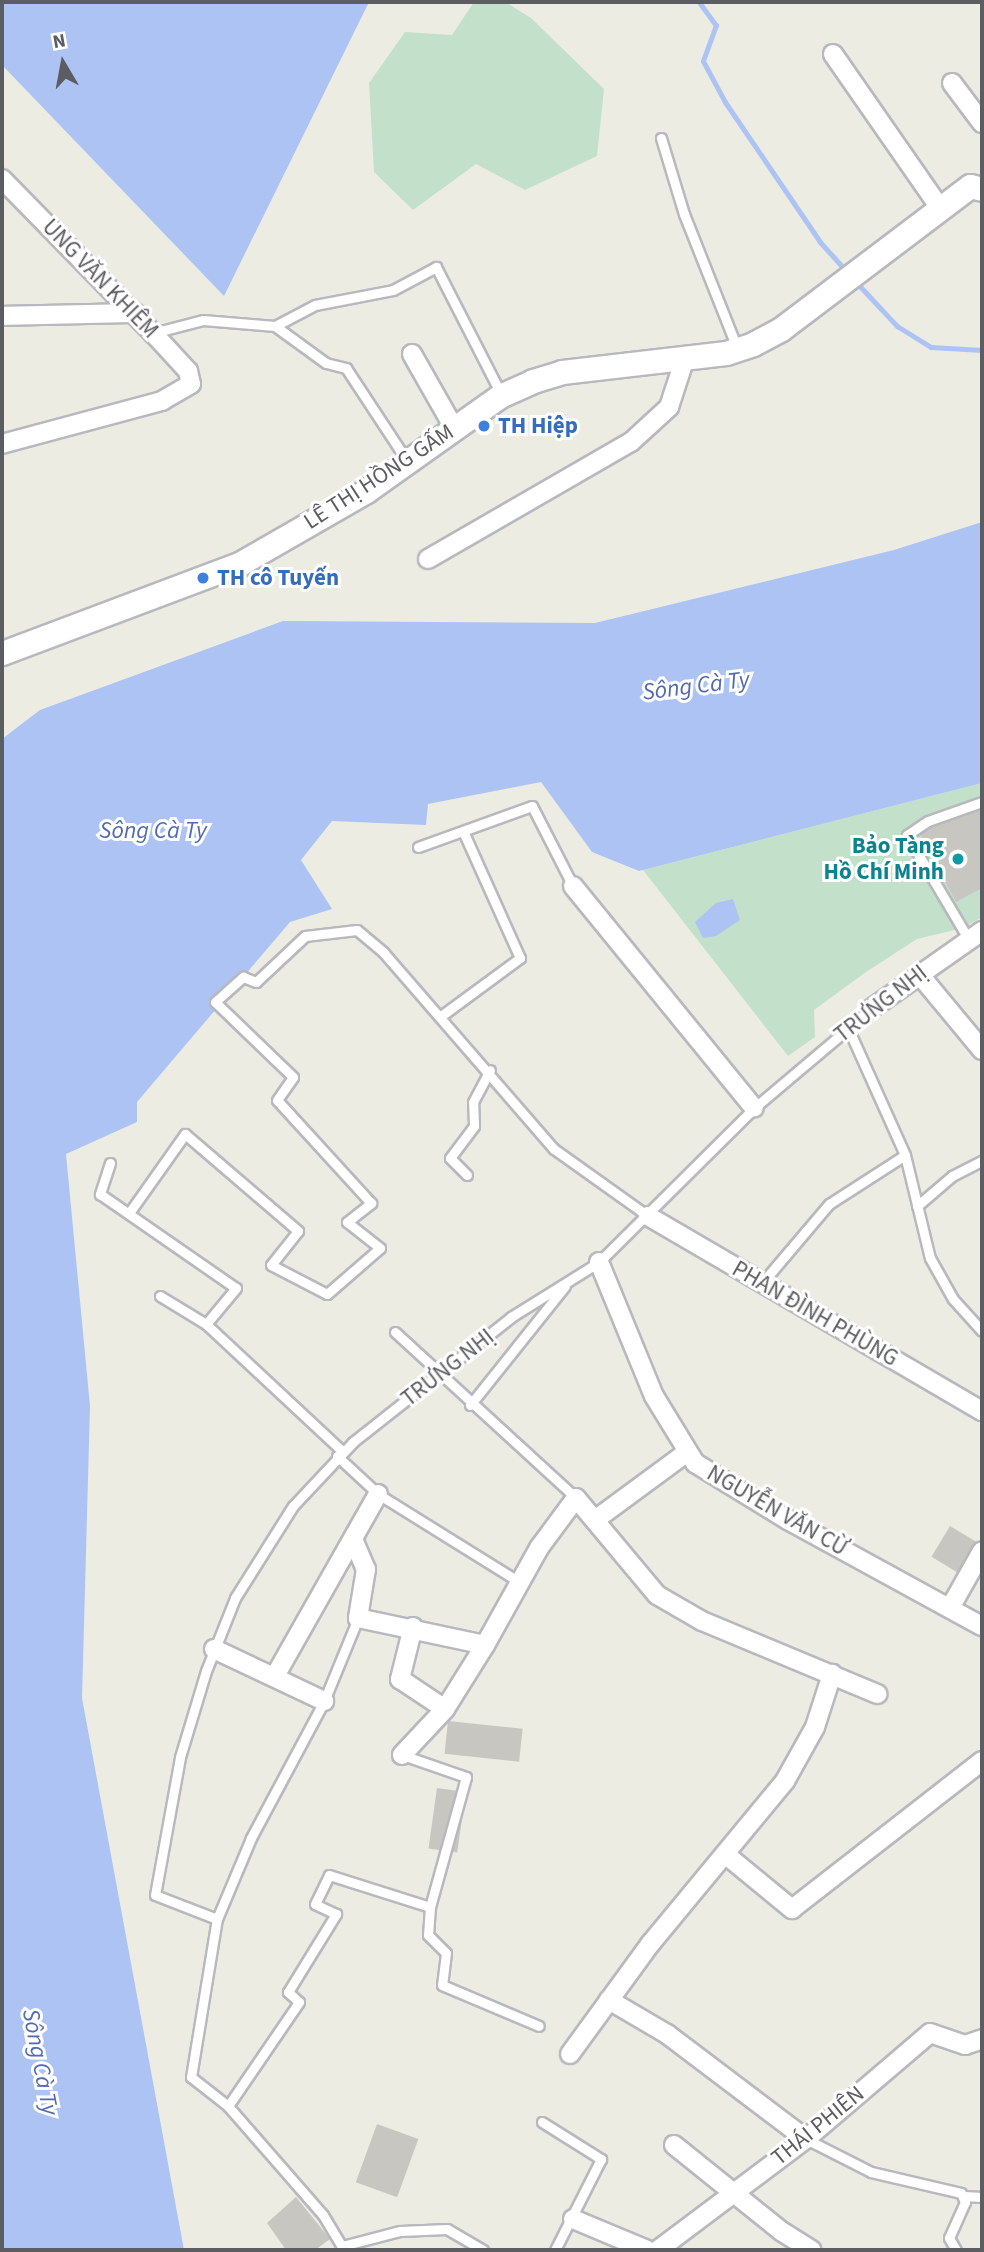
<!DOCTYPE html>
<meta charset="utf-8">
<style>
body{margin:0}
#map{position:relative;width:984px;height:2252px;overflow:hidden;background:#ecece3;font-family:"Source Sans 3",sans-serif}
div>[style]{position:absolute}
.green>*{inset:0;background:#c3e1ca}
.water>*{inset:0;background:#acc3f4}
.stream>*{height:5px;margin:-2.5px;padding:0 2.5px;transform-origin:2.5px;border-radius:2.5px;background:#acc3f4}
.building>*{inset:0;background:#c7c6c0;transform-origin:0 0}
.roads{filter:drop-shadow(2px 0 #b8b9be) drop-shadow(-2px 0 #b8b9be) drop-shadow(0 2px #b8b9be) drop-shadow(0 -2px #b8b9be)}
.lane>*{height:9px;margin:-4.5px;padding:0 4.5px;transform-origin:4.5px;border-radius:4.5px;background:#fff}
.street>*{height:18px;margin:-9px;padding:0 9px;transform-origin:9px;border-radius:9px;background:#fff}
.secondary>*{height:23px;margin:-11.5px;padding:0 11.5px;transform-origin:11.5px;border-radius:11.5px;background:#fff}
.dots>*{width:19px;height:19px;translate:-50% -50%;box-sizing:border-box;border:4px solid #fff;border-radius:50%}
span{translate:-50% -50%;white-space:nowrap;text-align:center;line-height:1.15;-webkit-text-stroke:6px #fff;paint-order:stroke}
.street-label{font-size:23px;color:#5b5d62}
.shop-label{font-size:23px;color:#366cbe;font-weight:700}
.left{translate:0 -50%;text-align:left}
.culture-label{font-size:23px;color:#0d838f;font-weight:700}
.right{translate:-100% -50%;text-align:right}
.water-label{font-size:24px;color:#526ab3;font-style:italic}
.frame{position:absolute;inset:0;border:4px solid #5b5d62;pointer-events:none}
.north{position:absolute;left:28px;top:28px;width:70px;height:70px;-webkit-text-stroke:5px #fff;paint-order:stroke;rotate:350deg;font-size:19px;font-weight:700;line-height:28px;text-align:center;color:#5b5d62}
.north::after{content:'';display:block;margin:auto;width:24px;height:32px;background:#5b5d62;clip-path:polygon(50% 0,100% 100%,50% 72%,0 100%)}
</style>
<div id="map">
<div class="green">
<div style="clip-path:polygon(474px 2px,505px 2px,531px 18px,604px 89px,597px 156px,525px 190px,476px 164px,413px 210px,374px 172px,369px 83px,405px 32px,452px 35px)"></div>
<div style="clip-path:polygon(982px 783px,982px 917px,963px 928px,917px 939px,866px 972px,814px 1010px,815px 1037px,788px 1056px,643px 870px)"></div>
</div>
<div class="water">
<div style="clip-path:polygon(2px 2px,369px 2px,224px 296px,2px 65px)"></div>
<div style="clip-path:polygon(982px 522px,982px 783px,639px 871px,592px 852px,541px 782px,428px 804px,426px 825px,332px 821px,301px 860px,332px 909px,290px 922px,137px 1102px,137px 1122px,66px 1154px,90px 1406px,82px 1698px,184px 2250px,2px 2250px,2px 739px,40px 710px,283px 621px,595px 623px,894px 550px)"></div>
<div style="clip-path:polygon(733px 899px,740px 920px,716px 936px,703px 938px,695px 922px,716px 903px)"></div>
</div>
<div class="stream">
<div style="left:699px;top:2px;width:29px;rotate:54deg"></div>
<div style="left:716px;top:25px;width:38px;rotate:110deg"></div>
<div style="left:703px;top:61px;width:47px;rotate:61.8deg"></div>
<div style="left:725px;top:102px;width:169px;rotate:55.8deg"></div>
<div style="left:820px;top:242px;width:39px;rotate:48deg"></div>
<div style="left:855px;top:281px;width:62px;rotate:47deg"></div>
<div style="left:897px;top:326px;width:40px;rotate:32deg"></div>
<div style="left:931px;top:347px;width:51px;rotate:3.4deg"></div>
</div>
<div class="building">
<div style="clip-path:polygon(982px 808px,982px 888px,956px 902px,918px 830px)"></div>
<div style="left:950px;top:1526px;width:31px;height:36px;rotate:31deg"></div>
<div style="left:448px;top:1721px;width:75px;height:33px;rotate:6deg"></div>
<div style="left:437px;top:1788px;width:29px;height:61px;rotate:8deg"></div>
<div style="left:377px;top:2124px;width:44px;height:62px;rotate:20deg"></div>
<div style="clip-path:polygon(296px 2197px,330px 2239px,315px 2250px,286px 2250px,267px 2223px)"></div>
</div>
<div class="roads">
<div class="lane">
<div style="left:661px;top:138px;width:79px;rotate:73.2deg"></div>
<div style="left:684px;top:214px;width:144px;rotate:68.4deg"></div>
<div style="left:275px;top:326px;width:45px;rotate:-27.7deg"></div>
<div style="left:315px;top:305px;width:79px;rotate:-10.9deg"></div>
<div style="left:393px;top:290px;width:49px;rotate:-28.1deg"></div>
<div style="left:436px;top:267px;width:143px;rotate:62.9deg"></div>
<div style="left:153px;top:333px;width:52px;rotate:-14.6deg"></div>
<div style="left:203px;top:320px;width:72px;rotate:4.8deg"></div>
<div style="left:275px;top:326px;width:63px;rotate:36deg"></div>
<div style="left:326px;top:363px;width:21px;rotate:14deg"></div>
<div style="left:346px;top:368px;width:111px;rotate:56.7deg"></div>
<div style="left:418px;top:847px;width:121px;rotate:-19.8deg"></div>
<div style="left:532px;top:806px;width:90px;rotate:62.9deg"></div>
<div style="left:969px;top:940px;width:122px;rotate:-120.6deg"></div>
<div style="left:907px;top:835px;width:25px;rotate:-34deg"></div>
<div style="left:928px;top:821px;width:57px;rotate:-19.4deg"></div>
<div style="left:441px;top:1016px;width:98px;rotate:-36.3deg"></div>
<div style="left:520px;top:958px;width:139px;rotate:-114.2deg"></div>
<div style="left:848px;top:1028px;width:139px;rotate:65.8deg"></div>
<div style="left:905px;top:1155px;width:106px;rotate:76.4deg"></div>
<div style="left:930px;top:1258px;width:47px;rotate:60.7deg"></div>
<div style="left:953px;top:1299px;width:43px;rotate:47.8deg"></div>
<div style="left:110px;top:1163px;width:33px;rotate:108deg"></div>
<div style="left:100px;top:1194px;width:165px;rotate:34.7deg"></div>
<div style="left:236px;top:1288px;width:47px;rotate:129.8deg"></div>
<div style="left:467px;top:1175px;width:24px;rotate:-135deg"></div>
<div style="left:450px;top:1158px;width:40px;rotate:-53deg"></div>
<div style="left:474px;top:1126px;width:24px;rotate:-92deg"></div>
<div style="left:473px;top:1102px;width:36px;rotate:-62deg"></div>
<div style="left:917px;top:1206px;width:46px;rotate:-40.6deg"></div>
<div style="left:952px;top:1176px;width:34px;rotate:-27deg"></div>
<div style="left:129px;top:1213px;width:97px;rotate:-54.7deg"></div>
<div style="left:185px;top:1134px;width:149px;rotate:40.6deg"></div>
<div style="left:298px;top:1231px;width:43px;rotate:128.5deg"></div>
<div style="left:271px;top:1265px;width:63px;rotate:27.4deg"></div>
<div style="left:327px;top:1294px;width:70px;rotate:-41deg"></div>
<div style="left:380px;top:1248px;width:42px;rotate:-141.8deg"></div>
<div style="left:347px;top:1222px;width:31px;rotate:-38deg"></div>
<div style="left:371px;top:1203px;width:139px;rotate:-132.4deg"></div>
<div style="left:277px;top:1100px;width:28px;rotate:-55deg"></div>
<div style="left:293px;top:1077px;width:108px;rotate:-136.1deg"></div>
<div style="left:215px;top:1002px;width:38px;rotate:-42deg"></div>
<div style="left:243px;top:977px;width:14px;rotate:21deg"></div>
<div style="left:256px;top:982px;width:67px;rotate:-43.2deg"></div>
<div style="left:305px;top:936px;width:52px;rotate:-6.6deg"></div>
<div style="left:357px;top:930px;width:35px;rotate:40deg"></div>
<div style="left:384px;top:953px;width:259px;rotate:49.1deg"></div>
<div style="left:554px;top:1149px;width:115px;rotate:35.5deg"></div>
<div style="left:762px;top:1283px;width:104px;rotate:-49.7deg"></div>
<div style="left:829px;top:1204px;width:90px;rotate:-32.8deg"></div>
<div style="left:160px;top:1296px;width:54px;rotate:31.3deg"></div>
<div style="left:206px;top:1324px;width:186px;rotate:43deg"></div>
<div style="left:395px;top:1332px;width:246px;rotate:42.5deg"></div>
<div style="left:470px;top:1405px;width:152px;rotate:-51.4deg"></div>
<div style="left:337px;top:1456px;width:56px;rotate:42.8deg"></div>
<div style="left:378px;top:1494px;width:168px;rotate:31.9deg"></div>
<div style="left:430px;top:1907px;width:28px;rotate:94deg"></div>
<div style="left:428px;top:1935px;width:25px;rotate:45deg"></div>
<div style="left:446px;top:1953px;width:32px;rotate:97deg"></div>
<div style="left:442px;top:1985px;width:105px;rotate:22.9deg"></div>
<div style="left:217px;top:1919px;width:66px;rotate:-158.8deg"></div>
<div style="left:155px;top:1895px;width:140px;rotate:-79.7deg"></div>
<div style="left:180px;top:1757px;width:90px;rotate:-73.2deg"></div>
<div style="left:206px;top:1671px;width:79px;rotate:-68.3deg"></div>
<div style="left:235px;top:1598px;width:109px;rotate:-57.8deg"></div>
<div style="left:293px;top:1506px;width:88px;rotate:-46.8deg"></div>
<div style="left:353px;top:1442px;width:201px;rotate:-38.3deg"></div>
<div style="left:511px;top:1317px;width:104px;rotate:-32deg"></div>
<div style="left:599px;top:1262px;width:218px;rotate:-44.8deg"></div>
<div style="left:754px;top:1108px;width:153px;rotate:-40.2deg"></div>
<div style="left:228px;top:2106px;width:126px;rotate:-55.7deg"></div>
<div style="left:299px;top:2002px;width:15px;rotate:-138deg"></div>
<div style="left:288px;top:1992px;width:92px;rotate:-58.4deg"></div>
<div style="left:336px;top:1914px;width:23px;rotate:-155deg"></div>
<div style="left:315px;top:1904px;width:32px;rotate:-64deg"></div>
<div style="left:329px;top:1875px;width:106px;rotate:17.6deg"></div>
<div style="left:430px;top:1907px;width:135px;rotate:-74.5deg"></div>
<div style="left:466px;top:1777px;width:68px;rotate:-161deg"></div>
<div style="left:542px;top:2122px;width:70px;rotate:32.1deg"></div>
<div style="left:601px;top:2159px;width:102px;rotate:116.8deg"></div>
<div style="left:806px;top:2139px;width:73px;rotate:26.9deg"></div>
<div style="left:871px;top:2172px;width:92px;rotate:13.1deg"></div>
<div style="left:961px;top:2193px;width:10px;rotate:66deg"></div>
<div style="left:965px;top:2202px;width:39px;rotate:114deg"></div>
<div style="left:949px;top:2238px;width:14px;rotate:60deg"></div>
<div style="left:964px;top:2196px;width:18px;rotate:3deg"></div>
<div style="left:342px;top:2246px;width:60px;rotate:-14.5deg"></div>
<div style="left:400px;top:2231px;width:47px;rotate:-2.4deg"></div>
<div style="left:447px;top:2229px;width:42px;rotate:30.3deg"></div>
<div style="left:344px;top:2250px;width:41px;rotate:-121deg"></div>
<div style="left:323px;top:2215px;width:145px;rotate:-131.1deg"></div>
<div style="left:228px;top:2106px;width:47px;rotate:-141.9deg"></div>
<div style="left:191px;top:2077px;width:160px;rotate:-80.7deg"></div>
<div style="left:217px;top:1919px;width:88px;rotate:-67.2deg"></div>
<div style="left:251px;top:1838px;width:155px;rotate:-61.9deg"></div>
<div style="left:324px;top:1701px;width:90px;rotate:-67.7deg"></div>
</div>
<div class="street">
<div style="left:833px;top:54px;width:188px;rotate:55.2deg"></div>
<div style="left:952px;top:83px;width:50px;rotate:53.1deg"></div>
<div style="left:2px;top:179px;width:216px;rotate:45.6deg"></div>
<div style="left:153px;top:333px;width:52px;rotate:47.4deg"></div>
<div style="left:188px;top:371px;width:13px;rotate:77deg"></div>
<div style="left:191px;top:384px;width:34px;rotate:150deg"></div>
<div style="left:162px;top:401px;width:166px;rotate:165deg"></div>
<div style="left:2px;top:316px;width:133px;rotate:-1.3deg"></div>
<div style="left:412px;top:354px;width:85px;rotate:60.4deg"></div>
<div style="left:428px;top:559px;width:234px;rotate:-30deg"></div>
<div style="left:631px;top:442px;width:52px;rotate:-42.6deg"></div>
<div style="left:669px;top:407px;width:52px;rotate:-71.9deg"></div>
<div style="left:573px;top:886px;width:286px;rotate:50.8deg"></div>
<div style="left:919px;top:974px;width:99px;rotate:50.3deg"></div>
<div style="left:871px;top:1009px;width:136px;rotate:-35.1deg"></div>
<div style="left:648px;top:1216px;width:387px;rotate:30.3deg"></div>
<div style="left:599px;top:1262px;width:145px;rotate:67.7deg"></div>
<div style="left:654px;top:1396px;width:79px;rotate:58.5deg"></div>
<div style="left:695px;top:1463px;width:109px;rotate:31.5deg"></div>
<div style="left:788px;top:1520px;width:221px;rotate:28.7deg"></div>
<div style="left:595px;top:1520px;width:113px;rotate:-36.4deg"></div>
<div style="left:353px;top:1539px;width:33px;rotate:67deg"></div>
<div style="left:366px;top:1569px;width:50px;rotate:99.3deg"></div>
<div style="left:358px;top:1618px;width:130px;rotate:12deg"></div>
<div style="left:485px;top:1645px;width:111px;rotate:-60.9deg"></div>
<div style="left:539px;top:1548px;width:62px;rotate:-53.5deg"></div>
<div style="left:576px;top:1498px;width:126px;rotate:50.1deg"></div>
<div style="left:657px;top:1595px;width:52px;rotate:30deg"></div>
<div style="left:702px;top:1621px;width:190px;rotate:22.6deg"></div>
<div style="left:950px;top:1608px;width:65px;rotate:-60.7deg"></div>
<div style="left:413px;top:1627px;width:54px;rotate:104deg"></div>
<div style="left:400px;top:1679px;width:54px;rotate:33.7deg"></div>
<div style="left:214px;top:1649px;width:122px;rotate:25.3deg"></div>
<div style="left:275px;top:1676px;width:209px;rotate:-60.5deg"></div>
<div style="left:402px;top:1755px;width:63px;rotate:-46.9deg"></div>
<div style="left:445px;top:1709px;width:75px;rotate:-58deg"></div>
<div style="left:725px;top:1854px;width:87px;rotate:39.4deg"></div>
<div style="left:792px;top:1909px;width:241px;rotate:-37.9deg"></div>
<div style="left:609px;top:2000px;width:67px;rotate:30.4deg"></div>
<div style="left:667px;top:2034px;width:174px;rotate:37.1deg"></div>
<div style="left:570px;top:2054px;width:137px;rotate:-53.9deg"></div>
<div style="left:651px;top:1943px;width:210px;rotate:-50.4deg"></div>
<div style="left:785px;top:1781px;width:62px;rotate:-60.9deg"></div>
<div style="left:815px;top:1727px;width:56px;rotate:-72.2deg"></div>
<div style="left:674px;top:2145px;width:137px;rotate:38.8deg"></div>
<div style="left:781px;top:2231px;width:36px;rotate:32deg"></div>
<div style="left:573px;top:2219px;width:80px;rotate:22.7deg"></div>
<div style="left:658px;top:2250px;width:185px;rotate:-36.9deg"></div>
<div style="left:806px;top:2139px;width:163px;rotate:-40.5deg"></div>
<div style="left:930px;top:2033px;width:37px;rotate:19deg"></div>
<div style="left:965px;top:2045px;width:18px;rotate:-19deg"></div>
</div>
<div class="secondary">
<div style="left:2px;top:653px;width:255px;rotate:-20.6deg"></div>
<div style="left:241px;top:563px;width:144px;rotate:-29.9deg"></div>
<div style="left:366px;top:491px;width:164px;rotate:-35.3deg"></div>
<div style="left:500px;top:396px;width:36px;rotate:-24deg"></div>
<div style="left:533px;top:381px;width:30px;rotate:-17deg"></div>
<div style="left:562px;top:372px;width:165px;rotate:-6.6deg"></div>
<div style="left:726px;top:353px;width:28px;rotate:-18deg"></div>
<div style="left:753px;top:344px;width:32px;rotate:-28deg"></div>
<div style="left:781px;top:329px;width:237px;rotate:-37.1deg"></div>
<div style="left:970px;top:186px;width:12px;rotate:14deg"></div>
</div>
</div>
<div class="dots">
<div style="left:484px;top:426px;background:#3f7fe0"></div>
<div style="left:203px;top:578px;background:#3f7fe0"></div>
<div style="left:958px;top:859px;background:#0f9aa8"></div>
</div>
<div class="street-label">
<span style="left:100px;top:279px;rotate:46deg">UNG VĂN KHIÊM</span>
<span style="left:379px;top:477px;rotate:-33deg">LÊ THỊ HỒNG GẤM</span>
<span style="left:881px;top:1004px;rotate:-38deg">TRƯNG NHỊ</span>
<span style="left:815px;top:1314px;rotate:30deg">PHAN ĐÌNH PHÙNG</span>
<span style="left:448px;top:1368px;rotate:-38deg">TRƯNG NHỊ</span>
<span style="left:777px;top:1511px;rotate:30deg">NGUYỄN VĂN CỪ</span>
<span style="left:818px;top:2126px;rotate:-39deg">THÁI PHIÊN</span>
</div>
<div class="shop-label">
<span class="left" style="left:498px;top:426px">TH Hiệp</span>
<span class="left" style="left:217px;top:578px">TH cô Tuyến</span>
</div>
<div class="culture-label">
<span class="right" style="left:944px;top:859px">Bảo Tàng<br>Hồ Chí Minh</span>
</div>
<div class="water-label">
<span style="left:696px;top:686px;rotate:-7deg">Sông Cà Ty</span>
<span style="left:153px;top:831px">Sông Cà Ty</span>
<span style="left:40px;top:2062px;rotate:79deg">Sông Cà Ty</span>
</div>
<div class="frame"></div>
<div class="north">N</div>
</div>
